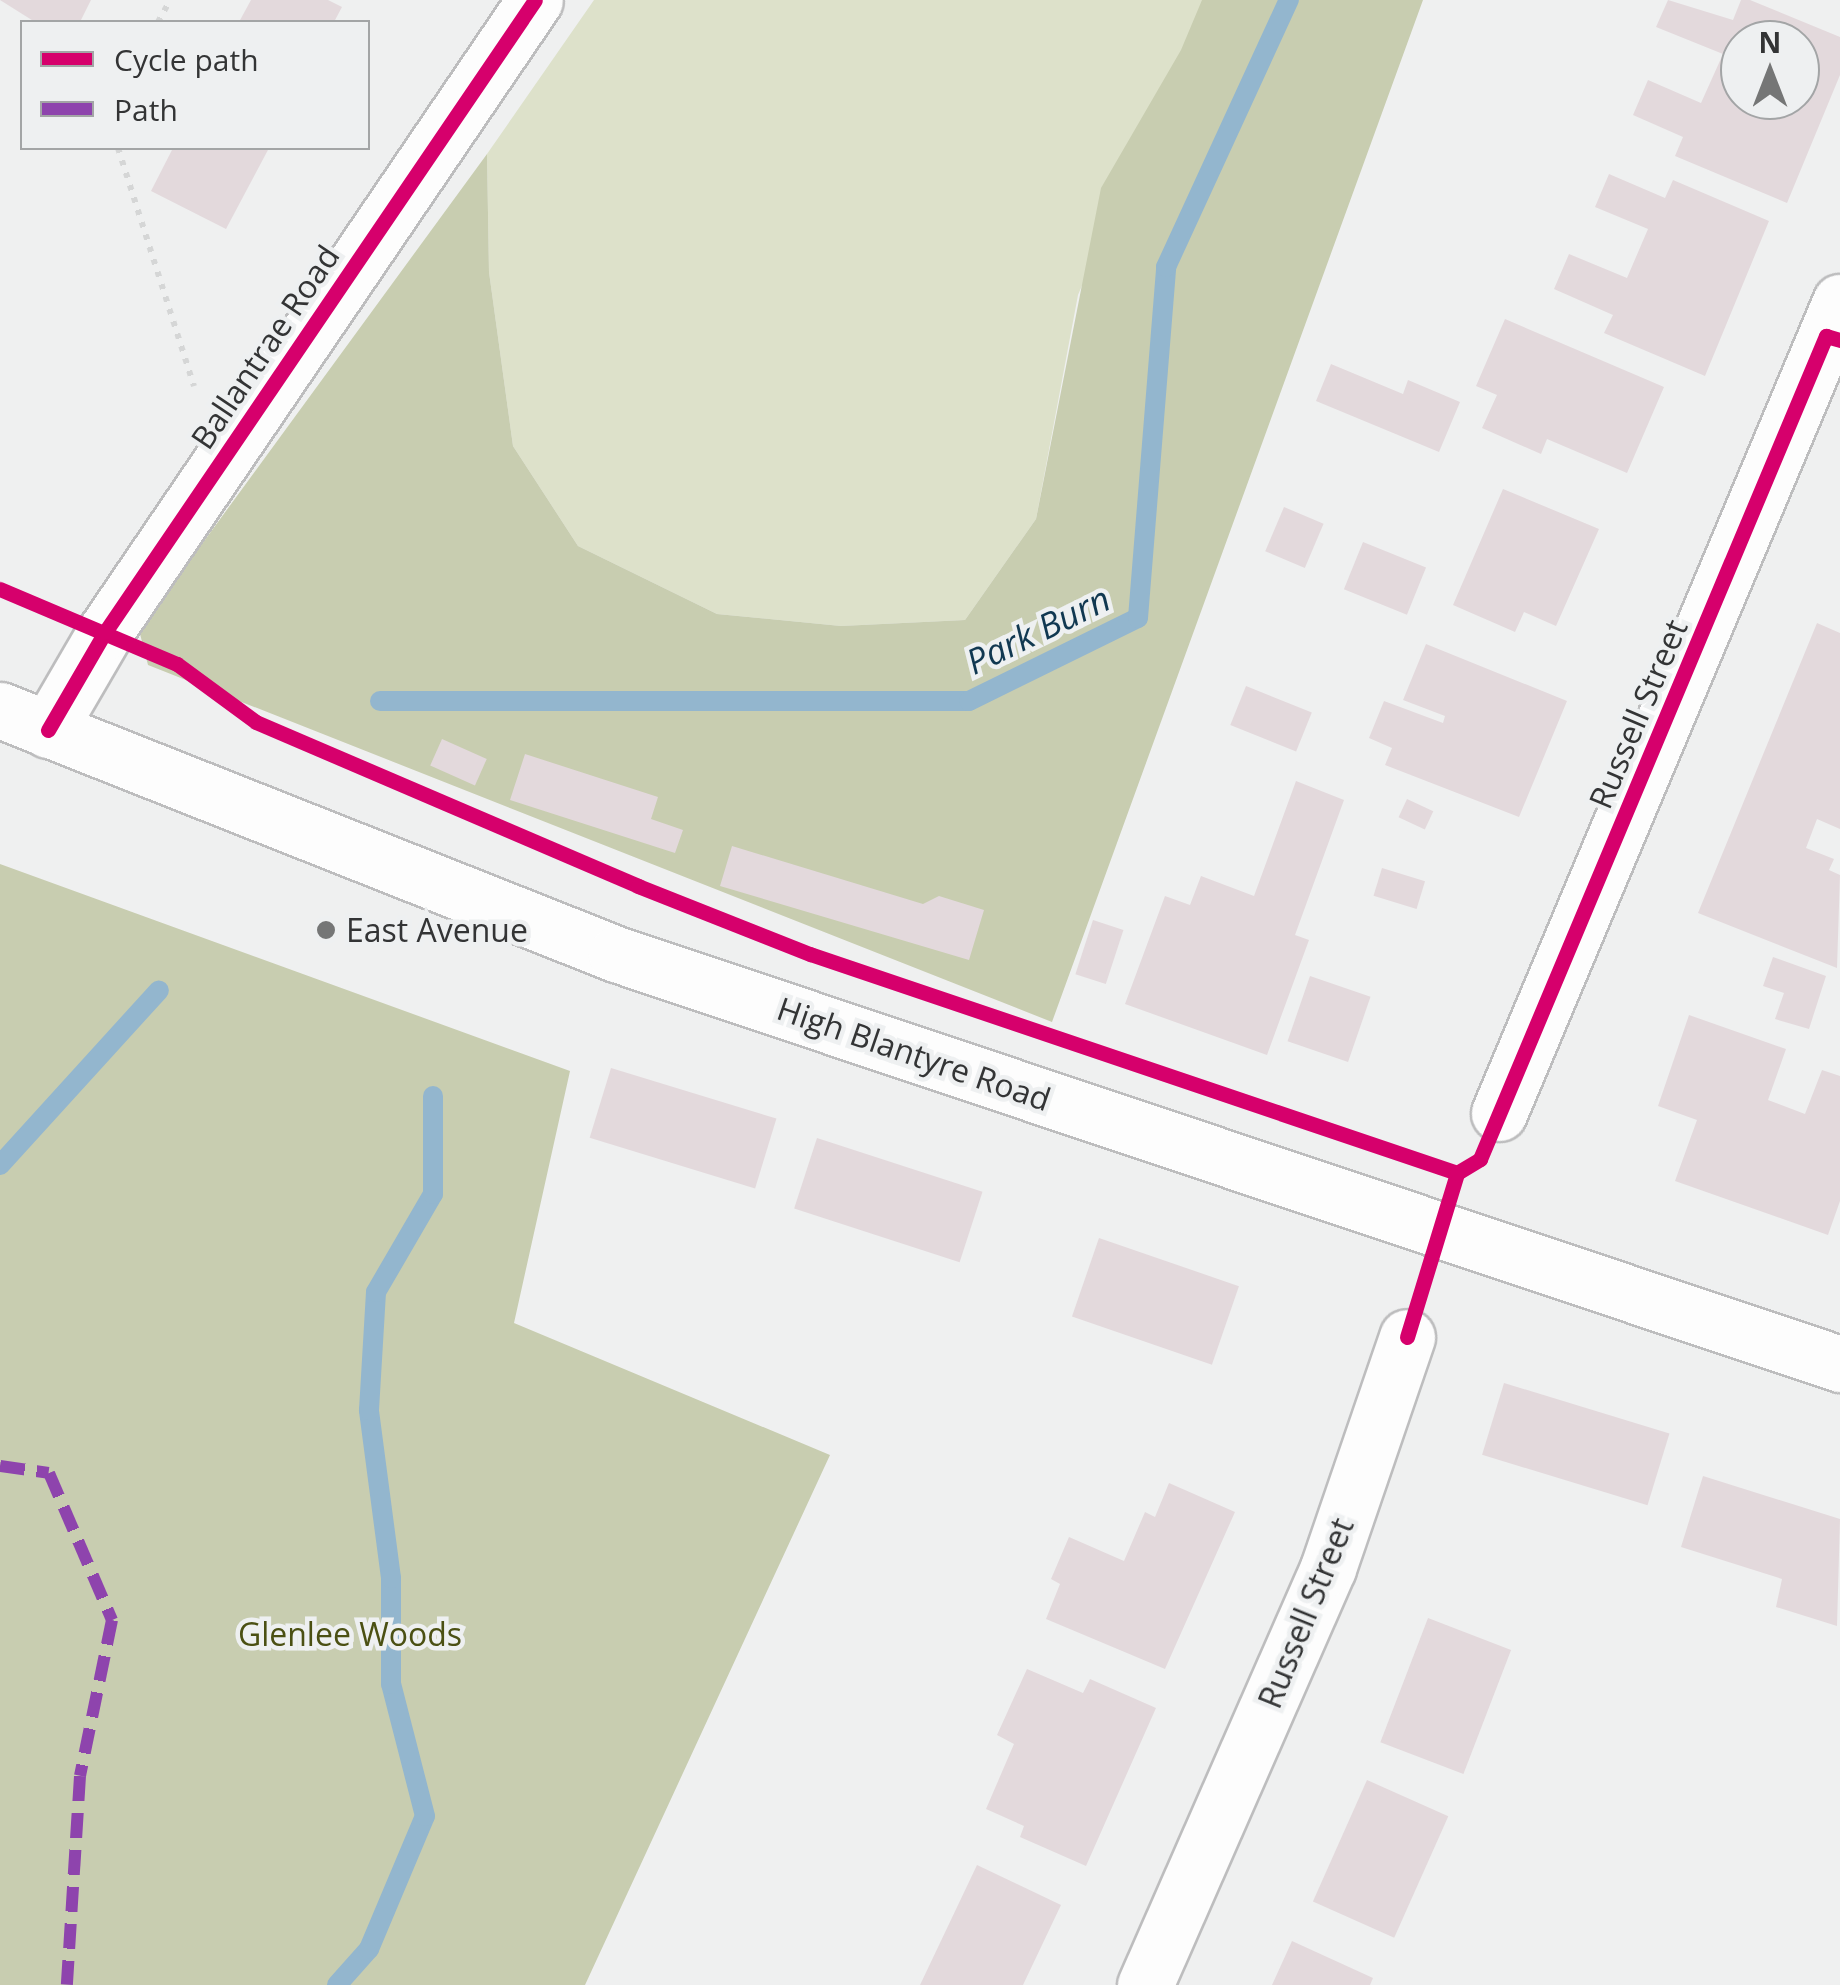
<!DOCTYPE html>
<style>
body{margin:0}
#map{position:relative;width:1840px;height:1985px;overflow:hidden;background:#eff0f0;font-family:"Open Sans",sans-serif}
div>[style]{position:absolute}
.green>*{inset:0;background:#dde1ca}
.forest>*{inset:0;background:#c8cdb0}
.stream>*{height:20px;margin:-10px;padding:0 10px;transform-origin:10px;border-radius:10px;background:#93b6ce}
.building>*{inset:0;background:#e3d9dc;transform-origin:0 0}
.path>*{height:6px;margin-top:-3px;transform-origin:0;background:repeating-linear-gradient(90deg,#d5d6d6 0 5px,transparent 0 13px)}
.roads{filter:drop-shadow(2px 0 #bdbdbe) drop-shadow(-2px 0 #bdbdbe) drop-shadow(0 2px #bdbdbe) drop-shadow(0 -2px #bdbdbe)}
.minor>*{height:55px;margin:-27.5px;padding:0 27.5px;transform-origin:27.5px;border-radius:27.5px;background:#fdfdfd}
.major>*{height:55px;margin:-27.5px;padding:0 27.5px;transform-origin:27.5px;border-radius:27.5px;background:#fdfdfd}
.quiet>*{height:12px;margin-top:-6px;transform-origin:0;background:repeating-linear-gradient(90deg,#8e44ad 0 25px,transparent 0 37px)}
.cycleway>*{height:15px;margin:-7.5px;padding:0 7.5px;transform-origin:7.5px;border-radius:7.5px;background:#d6006c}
.dots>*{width:28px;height:28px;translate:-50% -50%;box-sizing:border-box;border:5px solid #eef0f1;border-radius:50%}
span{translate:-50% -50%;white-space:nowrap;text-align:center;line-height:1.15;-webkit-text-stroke:9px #eef0f1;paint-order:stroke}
.street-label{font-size:32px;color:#333435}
.poi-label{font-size:32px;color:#333435}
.left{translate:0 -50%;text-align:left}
.park-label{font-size:32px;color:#4b5013}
.water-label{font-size:35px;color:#113851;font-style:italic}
.legend{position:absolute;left:20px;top:20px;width:350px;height:130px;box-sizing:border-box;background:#eef0f1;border:2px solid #a3a5a6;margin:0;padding:12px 18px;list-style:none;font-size:30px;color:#333435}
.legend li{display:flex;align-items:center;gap:20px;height:50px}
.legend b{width:50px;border:2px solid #a3a5a6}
.north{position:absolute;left:1720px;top:20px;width:100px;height:100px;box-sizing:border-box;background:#eef0f1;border:2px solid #a3a5a6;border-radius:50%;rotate:0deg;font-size:28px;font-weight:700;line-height:40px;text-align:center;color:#333435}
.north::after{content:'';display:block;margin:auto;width:35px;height:45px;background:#757676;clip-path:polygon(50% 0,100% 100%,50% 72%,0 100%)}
</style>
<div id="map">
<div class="green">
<div style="clip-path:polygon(594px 0,1203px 0,1078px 295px,1036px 519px,965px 620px,841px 626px,717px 614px,578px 546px,513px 446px,489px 272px,487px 154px)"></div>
</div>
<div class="forest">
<div style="clip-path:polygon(1202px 0,1423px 0,1052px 1022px,148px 665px,139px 630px,487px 154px,489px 272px,513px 446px,578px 546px,717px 614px,841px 626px,965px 620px,1036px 519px,1101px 188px,1181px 50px)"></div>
<div style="clip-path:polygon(0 864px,570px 1071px,514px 1323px,830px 1455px,585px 1985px,0 1985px)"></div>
</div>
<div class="stream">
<div style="left:380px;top:701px;width:589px"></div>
<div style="left:969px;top:701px;width:188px;rotate:-26.2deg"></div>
<div style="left:1138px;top:618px;width:352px;rotate:-85.4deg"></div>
<div style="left:1166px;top:267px;width:294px;rotate:-65.3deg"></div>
<div style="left:0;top:1165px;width:236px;rotate:-47.7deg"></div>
<div style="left:337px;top:1985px;width:48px;rotate:-48.4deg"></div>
<div style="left:369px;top:1949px;width:144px;rotate:-67.2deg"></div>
<div style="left:425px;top:1816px;width:136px;rotate:-104.4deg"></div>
<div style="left:391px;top:1684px;width:106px;rotate:-90deg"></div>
<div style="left:391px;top:1578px;width:169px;rotate:-97.5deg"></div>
<div style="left:369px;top:1410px;width:118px;rotate:-86.6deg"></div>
<div style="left:376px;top:1292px;width:113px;rotate:-59.8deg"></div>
<div style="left:433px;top:1194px;width:98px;rotate:-90deg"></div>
</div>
<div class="building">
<div style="clip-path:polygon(0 0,91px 0,80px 22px,35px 22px)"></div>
<div style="clip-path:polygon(251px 0,328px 0,342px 7px,334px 22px,239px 22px)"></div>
<div style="clip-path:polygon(evenodd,1668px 0,1733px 20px,1741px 0,1750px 0,1840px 37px,1840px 75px,1787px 203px,1675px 156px,1683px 137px,1633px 115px,1648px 80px,1701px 103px,1723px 54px,1656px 27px,1668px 0,1740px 40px,1800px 40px,1800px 100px,1740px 100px,1740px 40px)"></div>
<div style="clip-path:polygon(173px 148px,269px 148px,226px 229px,151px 191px)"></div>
<div style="clip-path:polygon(1609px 174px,1665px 198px,1673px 180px,1769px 221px,1705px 376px,1604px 333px,1613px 315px,1554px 289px,1569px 254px,1627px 278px,1648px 229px,1595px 207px)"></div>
<div style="clip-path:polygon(1505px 319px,1664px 387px,1627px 473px,1547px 439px,1541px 454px,1482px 428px,1497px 395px,1476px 386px)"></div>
<div style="clip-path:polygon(1331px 364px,1403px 394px,1408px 380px,1460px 402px,1439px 452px,1316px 401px)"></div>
<div style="clip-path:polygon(1503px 489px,1599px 529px,1556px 626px,1524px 612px,1515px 632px,1453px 605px)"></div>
<div style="left:1284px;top:507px;width:43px;height:48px;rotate:23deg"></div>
<div style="left:1363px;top:542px;width:68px;height:51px;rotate:22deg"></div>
<div style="clip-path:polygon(1817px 623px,1840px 633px,1840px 829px,1817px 819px,1806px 848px,1834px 859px,1829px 870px,1840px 875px,1837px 968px,1698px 913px)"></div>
<div style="clip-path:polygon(1426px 644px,1567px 701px,1519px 817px,1385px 765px,1392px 748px,1369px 738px,1384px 701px,1443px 723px,1445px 716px,1403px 700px)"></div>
<div style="left:1246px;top:686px;width:71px;height:42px;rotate:22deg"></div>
<div style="left:442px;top:739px;width:49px;height:29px;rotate:24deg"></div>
<div style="clip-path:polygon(525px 754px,658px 797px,651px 819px,683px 830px,675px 853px,510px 800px)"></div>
<div style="clip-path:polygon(1296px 781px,1344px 800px,1295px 935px,1309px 940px,1267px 1055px,1125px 1004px,1165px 896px,1190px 905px,1201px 876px,1254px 896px)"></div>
<div style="left:1407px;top:799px;width:29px;height:20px;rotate:25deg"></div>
<div style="clip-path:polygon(732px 846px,923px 904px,939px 896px,984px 910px,969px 960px,720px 886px)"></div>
<div style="left:1382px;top:868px;width:45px;height:29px;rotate:17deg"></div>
<div style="left:1093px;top:920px;width:32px;height:57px;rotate:18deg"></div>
<div style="clip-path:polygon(1773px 957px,1826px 976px,1809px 1029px,1775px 1019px,1784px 993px,1763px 986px)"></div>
<div style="left:1310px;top:976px;width:64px;height:69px;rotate:19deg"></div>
<div style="clip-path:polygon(1689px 1015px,1786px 1049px,1768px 1100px,1805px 1114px,1822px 1070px,1840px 1076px,1840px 1201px,1828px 1235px,1675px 1181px,1697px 1120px,1658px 1106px)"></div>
<div style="left:611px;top:1068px;width:173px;height:73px;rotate:17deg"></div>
<div style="left:817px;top:1138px;width:174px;height:74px;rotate:18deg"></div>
<div style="left:1099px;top:1238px;width:148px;height:83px;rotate:19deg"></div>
<div style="left:1504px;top:1383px;width:173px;height:75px;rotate:17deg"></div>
<div style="clip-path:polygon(1703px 1476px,1840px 1519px,1837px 1626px,1776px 1607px,1782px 1579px,1681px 1547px)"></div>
<div style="clip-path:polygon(1169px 1483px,1235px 1512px,1165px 1669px,1046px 1619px,1060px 1584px,1051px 1579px,1069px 1537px,1124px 1561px,1145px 1512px,1155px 1517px)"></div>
<div style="left:1428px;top:1618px;width:89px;height:133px;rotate:21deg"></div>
<div style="clip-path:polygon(1027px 1669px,1083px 1693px,1090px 1679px,1156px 1708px,1086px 1866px,1020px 1837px,1024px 1826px,986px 1809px,1014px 1744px,997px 1735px)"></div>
<div style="left:1367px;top:1780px;width:89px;height:133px;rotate:24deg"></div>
<div style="clip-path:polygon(977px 1865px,1061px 1905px,1023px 1985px,920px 1985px)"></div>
<div style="clip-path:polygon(1292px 1941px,1373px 1978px,1370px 1985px,1272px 1985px)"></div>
</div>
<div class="path">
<div style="left:158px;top:22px;width:25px;rotate:-61deg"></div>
<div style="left:118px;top:148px;width:250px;rotate:72.3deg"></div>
</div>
<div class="roads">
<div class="minor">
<div style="left:48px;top:730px;width:113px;rotate:-59.8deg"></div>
<div style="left:105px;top:632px;width:764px;rotate:-55.77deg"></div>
<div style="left:1499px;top:1113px;width:880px;rotate:-67.19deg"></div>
<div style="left:1145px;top:1985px;width:455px;rotate:-66.3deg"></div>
<div style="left:1328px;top:1568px;width:244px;rotate:-71.1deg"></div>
</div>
<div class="major">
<div style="left:0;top:710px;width:663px;rotate:21.61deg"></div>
<div style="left:616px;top:954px;width:1291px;rotate:18.52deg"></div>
</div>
</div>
<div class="quiet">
<div style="left:0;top:1466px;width:49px;rotate:8.1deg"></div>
<div style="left:49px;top:1473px;width:160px;rotate:66.8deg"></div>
<div style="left:112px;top:1620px;width:159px;rotate:101.6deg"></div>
<div style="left:80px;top:1776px;width:209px;rotate:93.6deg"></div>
</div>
<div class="cycleway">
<div style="left:0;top:589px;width:192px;rotate:23deg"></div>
<div style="left:177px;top:664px;width:98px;rotate:36.3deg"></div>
<div style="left:256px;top:722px;width:416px;rotate:23.2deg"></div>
<div style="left:638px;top:886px;width:185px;rotate:21.6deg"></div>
<div style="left:810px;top:954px;width:683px;rotate:18.7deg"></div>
<div style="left:48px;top:730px;width:113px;rotate:-59.8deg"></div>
<div style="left:105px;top:632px;width:764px;rotate:-55.77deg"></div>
<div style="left:1407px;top:1337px;width:171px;rotate:-73deg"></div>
<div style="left:1457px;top:1173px;width:27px;rotate:-31deg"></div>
<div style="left:1480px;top:1159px;width:893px;rotate:-67.2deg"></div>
<div style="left:1826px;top:336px;width:15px;rotate:16deg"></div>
</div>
<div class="dots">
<div style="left:326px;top:930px;background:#757676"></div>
</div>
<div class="street-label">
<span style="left:265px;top:347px;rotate:-56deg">Ballantrae Road</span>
<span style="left:1638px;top:714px;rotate:-67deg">Russell Street</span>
<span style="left:914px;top:1054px;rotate:19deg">High Blantyre Road</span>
<span style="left:1306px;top:1613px;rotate:-68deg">Russell Street</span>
</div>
<div class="poi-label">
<span class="left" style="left:346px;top:930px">East Avenue</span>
</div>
<div class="park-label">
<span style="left:350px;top:1634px">Glenlee Woods</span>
</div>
<div class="water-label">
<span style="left:1038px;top:630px;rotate:-26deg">Park Burn</span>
</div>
<ul class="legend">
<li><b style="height:12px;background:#d6006c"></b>Cycle path</li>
<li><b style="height:12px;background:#8e44ad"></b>Path</li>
</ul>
<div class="north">N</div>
</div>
